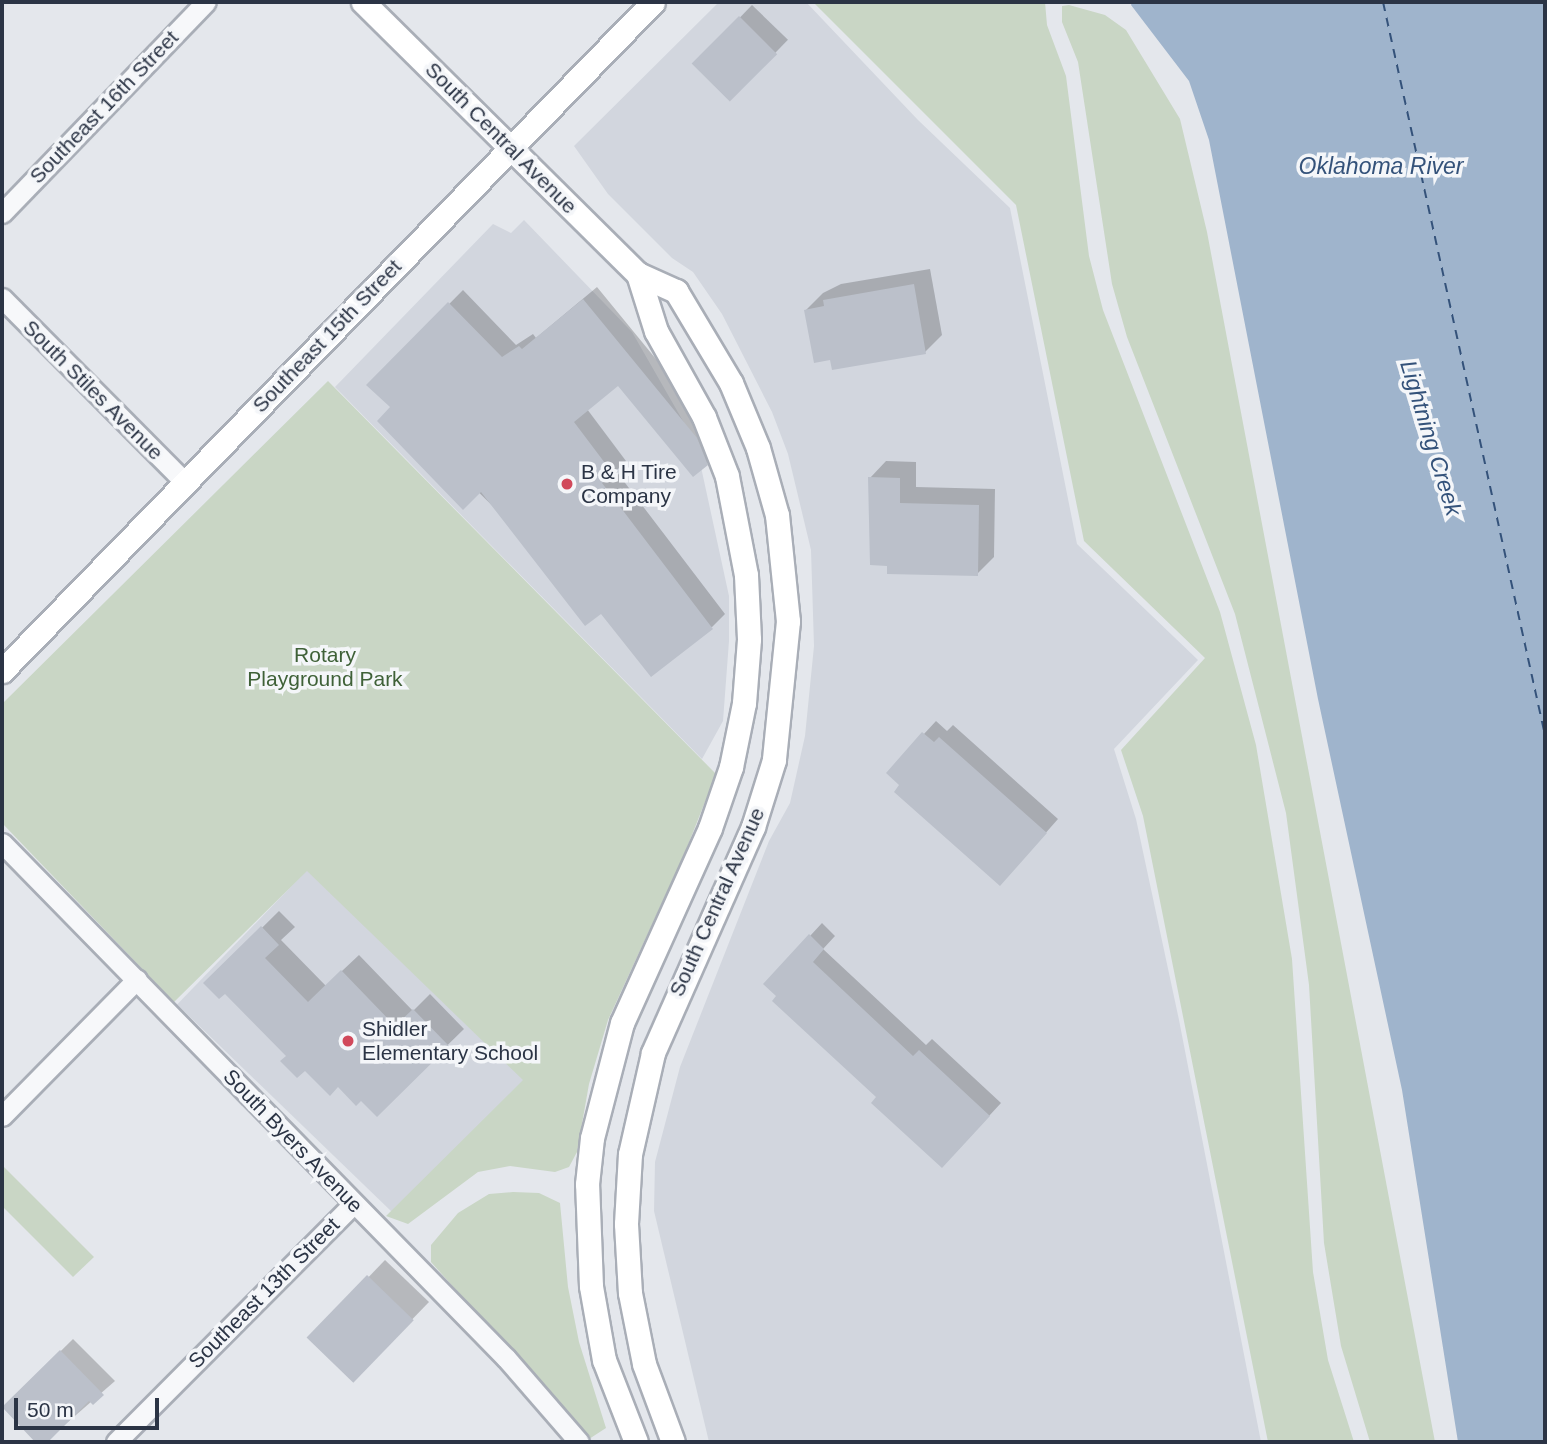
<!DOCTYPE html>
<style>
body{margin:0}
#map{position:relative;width:1547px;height:1444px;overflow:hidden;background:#e4e7ec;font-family:Helvetica,sans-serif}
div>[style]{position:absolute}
.built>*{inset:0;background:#d2d6de;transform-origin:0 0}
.green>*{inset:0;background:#c9d6c5}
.water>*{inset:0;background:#9fb4cc}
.shadow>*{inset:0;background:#0003;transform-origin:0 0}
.ferry>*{height:2px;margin-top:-1px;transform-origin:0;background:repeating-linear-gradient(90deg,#34527a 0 9px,transparent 0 16px)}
.building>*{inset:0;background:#bbc0ca;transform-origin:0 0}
.roads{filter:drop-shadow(2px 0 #a9aeb7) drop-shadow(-2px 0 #a9aeb7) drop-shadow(0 2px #a9aeb7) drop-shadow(0 -2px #a9aeb7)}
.minor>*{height:19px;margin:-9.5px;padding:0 9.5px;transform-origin:9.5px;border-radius:9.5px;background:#f7f8fa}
.major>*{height:23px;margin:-11.5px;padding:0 11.5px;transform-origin:11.5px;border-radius:11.5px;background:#fff}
.dots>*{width:19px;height:19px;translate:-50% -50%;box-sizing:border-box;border:4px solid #f4f6f9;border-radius:50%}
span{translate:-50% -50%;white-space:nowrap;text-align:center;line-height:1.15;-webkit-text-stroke:7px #f4f6f9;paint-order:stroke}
.street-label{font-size:21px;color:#2b3445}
.poi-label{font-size:21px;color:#2b3445}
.left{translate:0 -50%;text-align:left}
.park-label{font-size:21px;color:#3f6138}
.water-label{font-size:23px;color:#34527a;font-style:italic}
.frame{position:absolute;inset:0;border:4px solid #2b3445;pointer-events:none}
.scale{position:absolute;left:14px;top:1398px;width:145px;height:32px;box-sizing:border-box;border:4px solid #2b3445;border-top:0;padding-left:9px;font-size:21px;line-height:24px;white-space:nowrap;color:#2b3445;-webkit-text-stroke:5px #f4f6f9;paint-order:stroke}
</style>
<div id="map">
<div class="built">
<div style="clip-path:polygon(719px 2px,806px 2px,918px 120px,1010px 208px,1077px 544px,1198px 660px,1114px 749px,1136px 819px,1179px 1020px,1261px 1442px,709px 1442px,654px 1211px,655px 1162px,680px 1067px,769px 841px,790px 803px,805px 736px,814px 646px,811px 550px,788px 454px,772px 412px,722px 314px,693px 272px,672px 258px,608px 194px,574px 146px)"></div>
<div style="clip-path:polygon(524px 220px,632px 332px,687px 428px,701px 467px,729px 596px,729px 641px,723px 721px,702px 759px,335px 387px,493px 224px,511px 233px)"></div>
<div style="left:307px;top:870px;width:302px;height:187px;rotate:44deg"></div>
</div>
<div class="green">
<div style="clip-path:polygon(813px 2px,1045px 2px,1047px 25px,1066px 76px,1089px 256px,1103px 310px,1220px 612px,1256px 745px,1292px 959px,1313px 1272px,1328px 1360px,1354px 1442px,1268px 1442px,1143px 816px,1121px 750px,1205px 658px,1084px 541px,1016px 205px)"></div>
<div style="clip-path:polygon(1069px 5px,1105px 15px,1126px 30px,1180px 119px,1207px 232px,1435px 1442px,1370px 1442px,1341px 1346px,1324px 1243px,1309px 985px,1286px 813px,1235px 614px,1127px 337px,1112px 284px,1078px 62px,1062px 22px,1062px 6px)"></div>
<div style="clip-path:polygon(328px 381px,716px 774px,684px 855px,608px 1020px,589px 1084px,577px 1152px,569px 1167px,555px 1172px,510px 1166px,478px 1172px,408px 1224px,386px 1216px,523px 1080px,307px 871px,174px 1002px,2px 823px,2px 704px)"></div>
<div style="clip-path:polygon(2px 1165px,94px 1257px,73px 1277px,2px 1206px)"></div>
<div style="clip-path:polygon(513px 1192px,539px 1193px,560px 1203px,568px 1287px,579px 1342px,606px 1428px,589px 1439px,431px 1262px,431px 1245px,458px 1213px,489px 1194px)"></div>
</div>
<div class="water">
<div style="clip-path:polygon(1132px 2px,1545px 2px,1545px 1442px,1458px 1442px,1402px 1090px,1318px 699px,1209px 140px,1189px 81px,1131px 5px)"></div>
</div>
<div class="shadow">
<div style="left:752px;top:5px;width:50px;height:83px;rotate:44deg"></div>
<div style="clip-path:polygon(930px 269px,942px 335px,925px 352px,832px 358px,806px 310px,823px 293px,841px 284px)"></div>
<div style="clip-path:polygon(597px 287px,710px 425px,720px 450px,706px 464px,618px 383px,587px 409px,626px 461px,616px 471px,725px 614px,712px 627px,601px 612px,369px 385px,463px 290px,516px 345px,533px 334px,536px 338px)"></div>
<div style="clip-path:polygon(886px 461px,916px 462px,916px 487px,995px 489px,994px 557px,977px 574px,889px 564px,870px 478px)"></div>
<div style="clip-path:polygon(936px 721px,947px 731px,953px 725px,1058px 819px,1012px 871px,888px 773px)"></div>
<div style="clip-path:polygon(279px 911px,295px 927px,281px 940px,326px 986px,359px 955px,413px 1011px,430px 994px,464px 1029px,377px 1114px,361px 1099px,288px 1056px,225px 992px,206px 983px)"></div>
<div style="clip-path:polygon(822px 923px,835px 936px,823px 949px,926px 1045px,932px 1039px,1001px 1103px,954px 1154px,879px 1097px,775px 1000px,810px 936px)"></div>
<div style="clip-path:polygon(385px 1260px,429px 1302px,370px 1363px,310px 1338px)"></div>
<div style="clip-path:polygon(73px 1339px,115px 1381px,45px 1442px,37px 1442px,4px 1407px)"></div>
</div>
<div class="ferry">
<div style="left:1383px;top:2px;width:751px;rotate:77.54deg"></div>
</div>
<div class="building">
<div style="left:739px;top:16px;width:54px;height:67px;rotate:45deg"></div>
<div style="clip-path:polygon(914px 284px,926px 354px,832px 370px,830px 360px,814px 363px,804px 310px,824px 306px,823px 300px)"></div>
<div style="clip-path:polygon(583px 299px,697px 438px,708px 465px,693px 477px,618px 386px,574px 422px,614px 475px,602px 483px,713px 629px,651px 677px,601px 614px,585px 626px,481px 492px,463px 510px,377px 421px,390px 407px,366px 385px,448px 302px,502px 357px,519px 346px,522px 349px)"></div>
<div style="clip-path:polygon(868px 477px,900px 478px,900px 503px,979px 505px,978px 576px,887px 574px,887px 566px,870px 565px)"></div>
<div style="clip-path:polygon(922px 732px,934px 742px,939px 737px,1047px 833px,1000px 886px,894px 792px,899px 785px,886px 773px)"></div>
<div style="clip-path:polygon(261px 926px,279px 945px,265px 958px,308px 1002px,341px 970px,395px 1026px,413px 1009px,449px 1046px,377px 1117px,361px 1101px,356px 1106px,338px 1087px,330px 1096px,305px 1071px,297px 1078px,280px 1061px,286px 1056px,225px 994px,219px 999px,203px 983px)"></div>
<div style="clip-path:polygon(809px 934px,824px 949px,813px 962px,913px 1056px,919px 1050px,990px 1116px,942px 1168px,871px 1103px,876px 1097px,772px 1001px,776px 996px,763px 984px)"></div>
<div style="left:367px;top:1275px;width:65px;height:87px;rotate:44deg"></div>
<div style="clip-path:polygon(60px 1350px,104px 1395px,93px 1405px,89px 1401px,48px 1442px,35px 1442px,2px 1407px)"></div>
</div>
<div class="roads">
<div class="minor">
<div style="left:2px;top:213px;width:293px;rotate:-46deg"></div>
<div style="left:2px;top:298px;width:260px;rotate:45.2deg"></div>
<div style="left:2px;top:843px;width:721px;rotate:45.62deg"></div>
<div style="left:506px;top:1358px;width:111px;rotate:49deg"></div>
<div style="left:2px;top:1116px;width:192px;rotate:-45.4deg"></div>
<div style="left:116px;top:1442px;width:336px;rotate:-45.1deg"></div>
</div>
<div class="major">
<div style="left:363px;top:2px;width:387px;rotate:44.7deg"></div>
<div style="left:638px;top:274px;width:42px;rotate:24.1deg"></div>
<div style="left:676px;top:291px;width:107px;rotate:59.1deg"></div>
<div style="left:731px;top:383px;width:70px;rotate:67.4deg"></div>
<div style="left:758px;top:448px;width:70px;rotate:74.2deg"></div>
<div style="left:777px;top:515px;width:107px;rotate:84.1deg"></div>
<div style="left:788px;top:621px;width:140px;rotate:95.8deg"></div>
<div style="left:774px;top:760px;width:70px;rotate:107.4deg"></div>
<div style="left:753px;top:827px;width:247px;rotate:113.9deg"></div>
<div style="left:653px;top:1053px;width:104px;rotate:102.8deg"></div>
<div style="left:630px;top:1154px;width:70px;rotate:93.3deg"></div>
<div style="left:626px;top:1224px;width:69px;rotate:86.7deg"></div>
<div style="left:630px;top:1293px;width:72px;rotate:78.8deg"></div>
<div style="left:644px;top:1364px;width:83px;rotate:69.6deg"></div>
<div style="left:2px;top:671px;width:933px;rotate:-45.78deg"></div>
<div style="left:636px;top:1442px;width:88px;rotate:-111.3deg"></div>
<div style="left:604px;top:1360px;width:75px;rotate:-100deg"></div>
<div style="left:591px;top:1286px;width:102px;rotate:-92.2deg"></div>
<div style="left:587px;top:1184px;width:46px;rotate:-83.8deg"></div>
<div style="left:592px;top:1138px;width:119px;rotate:-75.4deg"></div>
<div style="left:622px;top:1023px;width:214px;rotate:-65.7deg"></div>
<div style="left:710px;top:828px;width:65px;rotate:-71deg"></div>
<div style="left:731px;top:767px;width:65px;rotate:-78.5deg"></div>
<div style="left:744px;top:703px;width:64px;rotate:-85.5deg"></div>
<div style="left:749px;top:639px;width:64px;rotate:-92.7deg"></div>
<div style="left:746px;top:575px;width:101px;rotate:-100.9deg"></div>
<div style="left:727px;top:476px;width:63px;rotate:-111.3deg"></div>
<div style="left:704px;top:417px;width:98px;rotate:-119.2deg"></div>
<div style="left:656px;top:331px;width:60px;rotate:-107.5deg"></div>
</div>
</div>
<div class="dots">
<div style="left:567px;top:484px;background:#d1495b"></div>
<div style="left:348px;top:1041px;background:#d1495b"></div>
</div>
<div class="street-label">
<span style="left:104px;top:107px;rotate:-46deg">Southeast 16th Street</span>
<span style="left:501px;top:138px;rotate:45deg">South Central Avenue</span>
<span style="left:327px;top:336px;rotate:-46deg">Southeast 15th Street</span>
<span style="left:93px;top:390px;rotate:45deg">South Stiles Avenue</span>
<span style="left:717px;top:902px;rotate:-66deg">South Central Avenue</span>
<span style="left:293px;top:1141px;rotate:46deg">South Byers Avenue</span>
<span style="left:264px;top:1293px;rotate:-45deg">Southeast 13th Street</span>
</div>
<div class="poi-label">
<span class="left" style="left:581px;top:484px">B &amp; H Tire<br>Company</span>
<span class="left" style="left:362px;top:1041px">Shidler<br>Elementary School</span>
</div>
<div class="park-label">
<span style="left:325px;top:667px">Rotary<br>Playground Park</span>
</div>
<div class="water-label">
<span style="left:1381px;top:166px">Oklahoma River</span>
<span style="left:1431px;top:438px;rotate:73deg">Lightning Creek</span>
</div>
<div class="frame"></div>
<div class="scale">50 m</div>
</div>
